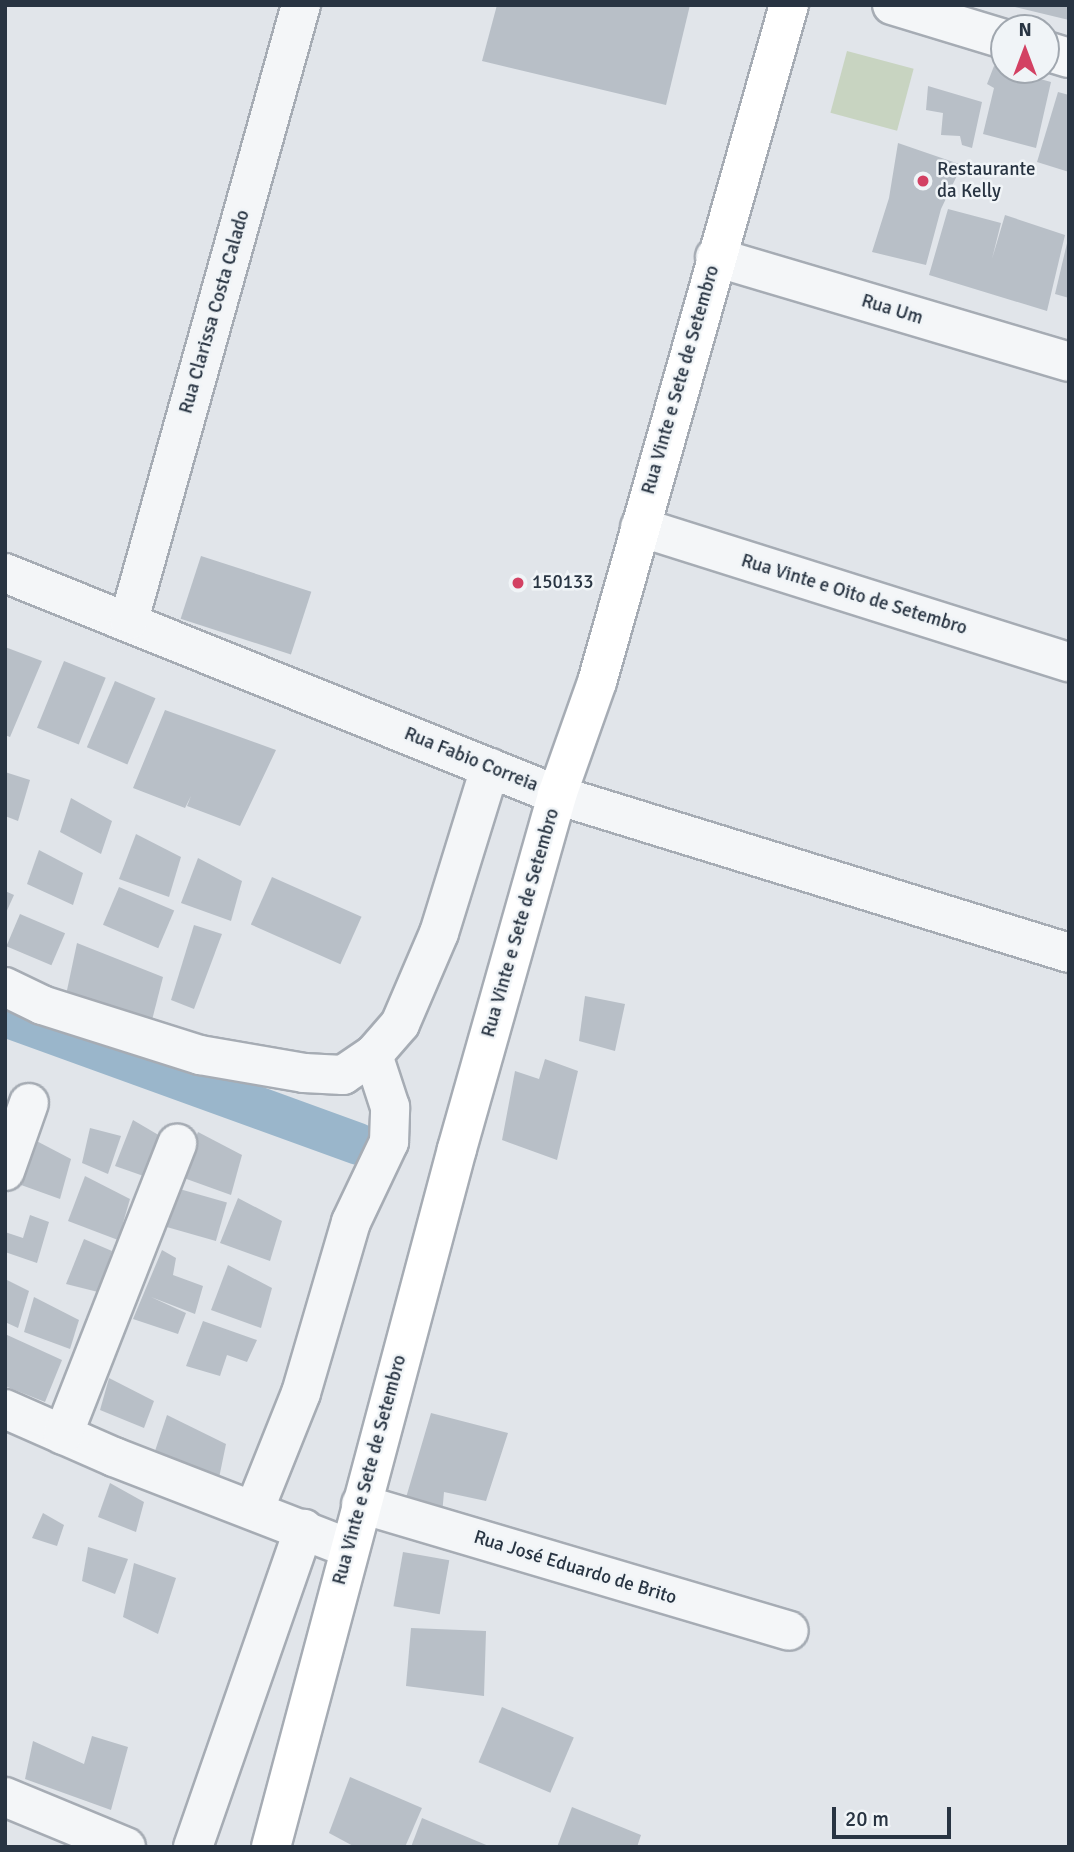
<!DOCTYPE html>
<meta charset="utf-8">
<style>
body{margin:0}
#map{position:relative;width:1074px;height:1852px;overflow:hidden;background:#e1e5ea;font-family:Signika,sans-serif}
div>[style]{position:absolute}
.green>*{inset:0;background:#c8d4c1;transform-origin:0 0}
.canal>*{height:42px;margin:-21px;padding:0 21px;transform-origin:21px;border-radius:21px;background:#9ab6cb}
.building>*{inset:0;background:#b8bfc7;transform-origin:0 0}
.roads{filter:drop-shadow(2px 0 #a6acb4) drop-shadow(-2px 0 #a6acb4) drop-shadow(0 2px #a6acb4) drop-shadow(0 -2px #a6acb4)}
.street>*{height:38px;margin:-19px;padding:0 19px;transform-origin:19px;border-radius:19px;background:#f4f6f8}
.primary>*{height:38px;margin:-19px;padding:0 19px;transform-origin:19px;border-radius:19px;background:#fff}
.dots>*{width:19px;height:19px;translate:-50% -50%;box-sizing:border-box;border:4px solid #f0f4f7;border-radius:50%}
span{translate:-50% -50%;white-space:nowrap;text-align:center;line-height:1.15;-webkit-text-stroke:5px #f0f4f7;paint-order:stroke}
.poi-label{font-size:19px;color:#283442}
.left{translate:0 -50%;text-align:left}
.street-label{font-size:19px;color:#283442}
.frame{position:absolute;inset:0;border:7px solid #283442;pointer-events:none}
.north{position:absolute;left:990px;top:14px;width:70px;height:70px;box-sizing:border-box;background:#f0f4f7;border:2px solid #a0a7af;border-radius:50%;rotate:0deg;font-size:19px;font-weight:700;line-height:28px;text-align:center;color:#283442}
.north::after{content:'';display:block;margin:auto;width:24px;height:32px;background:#d34163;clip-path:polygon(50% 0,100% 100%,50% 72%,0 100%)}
.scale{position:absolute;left:832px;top:1807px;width:119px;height:32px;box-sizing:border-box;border:4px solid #283442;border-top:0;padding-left:9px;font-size:21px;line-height:24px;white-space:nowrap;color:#283442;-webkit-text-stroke:5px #f0f4f7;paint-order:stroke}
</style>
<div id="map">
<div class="green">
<div style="left:847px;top:51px;width:69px;height:64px;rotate:15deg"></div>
</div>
<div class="canal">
<div style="left:5px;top:1016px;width:375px;rotate:19.9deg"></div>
</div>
<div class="building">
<div style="clip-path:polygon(497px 5px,690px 5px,666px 105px,482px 61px)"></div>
<div style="clip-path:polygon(1011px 5px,1069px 5px,1069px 20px,1011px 6px)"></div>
<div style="clip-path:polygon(994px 66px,1051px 82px,1036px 148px,983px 134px,994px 88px,987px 84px)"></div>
<div style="clip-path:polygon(928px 86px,982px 102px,972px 148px,962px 145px,960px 136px,941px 135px,943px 113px,926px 110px)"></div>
<div style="clip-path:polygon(1058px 92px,1069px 95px,1069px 172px,1037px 162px)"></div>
<div style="clip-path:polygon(898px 143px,962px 165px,941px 209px,926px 265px,872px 252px,889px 198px)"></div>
<div style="clip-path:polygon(948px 209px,1001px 223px,992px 259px,1005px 215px,1065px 235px,1047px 311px,929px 275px)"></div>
<div style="clip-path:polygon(1068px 239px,1069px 239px,1069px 298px,1055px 294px)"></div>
<div style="left:201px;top:556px;width:116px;height:66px;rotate:18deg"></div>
<div style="clip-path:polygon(5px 647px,42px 661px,10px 737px,5px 735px)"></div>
<div style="left:64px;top:661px;width:45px;height:72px;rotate:22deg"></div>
<div style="left:115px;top:681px;width:44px;height:72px;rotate:23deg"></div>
<div style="clip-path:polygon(165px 710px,276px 750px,240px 826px,187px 806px,191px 796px,185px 808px,133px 788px)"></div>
<div style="clip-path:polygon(5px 772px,30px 780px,18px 821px,5px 816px)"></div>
<div style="clip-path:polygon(71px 798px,112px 821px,101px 854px,60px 832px)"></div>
<div style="clip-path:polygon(136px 834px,181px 857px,169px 897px,119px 879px)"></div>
<div style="clip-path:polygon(39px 850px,83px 873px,73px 905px,27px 884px)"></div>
<div style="clip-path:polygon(198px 858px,242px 881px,231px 921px,181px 903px)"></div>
<div style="left:272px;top:877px;width:98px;height:52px;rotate:24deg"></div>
<div style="left:119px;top:887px;width:60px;height:41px;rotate:23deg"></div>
<div style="clip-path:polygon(5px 891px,14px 895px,5px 915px)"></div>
<div style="left:20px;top:914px;width:49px;height:35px;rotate:23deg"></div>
<div style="clip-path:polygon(194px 925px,222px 934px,194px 1009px,171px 1000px)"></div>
<div style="clip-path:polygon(77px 943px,163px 977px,151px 1024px,66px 995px)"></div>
<div style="clip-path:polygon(585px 996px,625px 1004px,615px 1051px,579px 1041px)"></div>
<div style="clip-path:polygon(545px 1059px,578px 1071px,557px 1160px,502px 1140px,515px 1071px,539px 1079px)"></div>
<div style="clip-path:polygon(133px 1120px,167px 1140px,155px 1180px,115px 1166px)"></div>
<div style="clip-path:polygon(90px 1128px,121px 1136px,108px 1174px,82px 1163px)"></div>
<div style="clip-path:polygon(198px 1132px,242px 1155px,231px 1195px,181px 1177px)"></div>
<div style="clip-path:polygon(27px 1136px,71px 1159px,60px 1199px,10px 1181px)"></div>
<div style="clip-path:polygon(85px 1176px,130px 1199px,118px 1240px,68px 1221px)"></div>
<div style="left:176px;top:1188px;width:53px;height:40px;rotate:16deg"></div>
<div style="clip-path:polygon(238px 1198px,282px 1221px,270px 1261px,220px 1243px)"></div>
<div style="clip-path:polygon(30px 1215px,49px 1222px,37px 1263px,5px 1252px,5px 1232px,23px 1238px)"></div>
<div style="clip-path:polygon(84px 1239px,112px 1251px,98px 1292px,66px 1284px)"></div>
<div style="clip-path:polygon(162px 1250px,176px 1258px,173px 1275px,203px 1286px,195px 1314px,151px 1297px,186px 1313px,178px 1334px,133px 1319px)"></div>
<div style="clip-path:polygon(228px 1265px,272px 1288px,261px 1328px,211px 1310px)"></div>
<div style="clip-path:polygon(5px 1279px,29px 1291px,18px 1328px,5px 1322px)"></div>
<div style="clip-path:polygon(34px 1297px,79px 1320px,70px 1349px,24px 1332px)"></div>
<div style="clip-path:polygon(203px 1321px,257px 1340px,247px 1362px,227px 1355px,220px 1376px,186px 1366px)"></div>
<div style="clip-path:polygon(5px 1334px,62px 1360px,45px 1402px,5px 1386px)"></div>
<div style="clip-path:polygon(109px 1378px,154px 1401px,144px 1428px,100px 1410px)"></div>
<div style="clip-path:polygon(431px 1413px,508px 1433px,486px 1501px,444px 1492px,442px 1515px,405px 1501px)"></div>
<div style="clip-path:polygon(167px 1415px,226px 1444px,219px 1478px,154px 1454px)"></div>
<div style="clip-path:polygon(110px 1483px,144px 1502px,136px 1532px,98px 1517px)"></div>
<div style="clip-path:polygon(43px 1513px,64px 1525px,57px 1546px,32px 1538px)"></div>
<div style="clip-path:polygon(88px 1547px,128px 1559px,115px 1594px,82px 1581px)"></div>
<div style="left:403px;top:1552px;width:47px;height:55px;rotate:10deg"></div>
<div style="clip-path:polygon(134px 1563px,176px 1578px,158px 1634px,123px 1617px)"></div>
<div style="clip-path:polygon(411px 1628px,486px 1631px,484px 1696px,406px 1686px)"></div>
<div style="left:502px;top:1707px;width:78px;height:60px;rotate:23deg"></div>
<div style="clip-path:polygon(92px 1736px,128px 1747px,111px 1810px,25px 1779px,33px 1741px,84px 1764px)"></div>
<div style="clip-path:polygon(350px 1777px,422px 1808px,405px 1847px,355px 1847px,329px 1833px)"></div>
<div style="clip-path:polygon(572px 1807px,641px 1835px,637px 1847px,557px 1847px)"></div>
<div style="clip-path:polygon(422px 1818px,491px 1847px,411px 1847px)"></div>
</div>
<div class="roads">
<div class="street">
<div style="left:892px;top:5px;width:117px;rotate:16.9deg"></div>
<div style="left:1046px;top:51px;width:24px;rotate:17deg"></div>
<div style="left:715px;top:257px;width:369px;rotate:16.5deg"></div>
<div style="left:640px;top:527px;width:450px;rotate:17.5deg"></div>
<div style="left:5px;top:573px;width:595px;rotate:21.91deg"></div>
<div style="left:557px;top:795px;width:536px;rotate:17.15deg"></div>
<div style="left:129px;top:620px;width:639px;rotate:-74.38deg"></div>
<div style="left:5px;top:987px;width:41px;rotate:25.9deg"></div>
<div style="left:42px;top:1005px;width:166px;rotate:17.6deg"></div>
<div style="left:200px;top:1055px;width:106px;rotate:9.8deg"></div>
<div style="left:304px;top:1073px;width:39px;rotate:3deg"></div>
<div style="left:343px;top:1075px;width:36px;rotate:-34deg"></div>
<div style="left:373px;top:1055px;width:41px;rotate:-48.9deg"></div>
<div style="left:400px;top:1024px;width:99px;rotate:-66.8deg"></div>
<div style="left:439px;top:933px;width:173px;rotate:-72.8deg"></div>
<div style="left:5px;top:1171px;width:72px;rotate:-70.6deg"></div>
<div style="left:5px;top:1409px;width:119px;rotate:23.8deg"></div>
<div style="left:114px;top:1457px;width:252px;rotate:21.2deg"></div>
<div style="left:63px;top:1435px;width:313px;rotate:-68.6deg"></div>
<div style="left:361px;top:1504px;width:446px;rotate:16.5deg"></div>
<div style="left:255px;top:1508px;width:124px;rotate:-68.2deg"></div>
<div style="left:301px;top:1393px;width:178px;rotate:-73.7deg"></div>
<div style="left:351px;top:1222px;width:89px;rotate:-64.6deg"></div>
<div style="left:389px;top:1142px;width:35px;rotate:-88deg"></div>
<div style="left:390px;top:1107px;width:55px;rotate:-108.1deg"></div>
<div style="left:5px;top:1797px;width:131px;rotate:22.5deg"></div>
<div style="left:193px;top:1847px;width:337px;rotate:-70.8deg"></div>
</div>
<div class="primary">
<div style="left:271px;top:1847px;width:722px;rotate:-75.08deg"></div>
<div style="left:457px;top:1149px;width:368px;rotate:-74.2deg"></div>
<div style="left:557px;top:795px;width:120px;rotate:-70.5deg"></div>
<div style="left:597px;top:682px;width:704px;rotate:-74.17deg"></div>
</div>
</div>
<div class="dots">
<div style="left:923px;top:181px;background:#d34163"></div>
<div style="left:518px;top:583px;background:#d34163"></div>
</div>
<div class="poi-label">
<span class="left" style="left:937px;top:181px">Restaurante<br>da Kelly</span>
<span class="left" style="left:532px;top:583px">150133</span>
</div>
<div class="street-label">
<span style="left:892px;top:310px;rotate:17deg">Rua Um</span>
<span style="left:215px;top:312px;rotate:-74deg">Rua Clarissa Costa Calado</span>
<span style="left:681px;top:380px;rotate:-74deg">Rua Vinte e Sete de Setembro</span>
<span style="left:854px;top:595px;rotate:17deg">Rua Vinte e Oito de Setembro</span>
<span style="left:471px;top:760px;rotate:22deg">Rua Fabio Correia</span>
<span style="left:521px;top:923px;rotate:-74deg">Rua Vinte e Sete de Setembro</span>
<span style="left:370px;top:1470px;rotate:-75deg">Rua Vinte e Sete de Setembro</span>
<span style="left:575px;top:1568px;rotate:17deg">Rua José Eduardo de Brito</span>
</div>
<div class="frame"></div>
<div class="north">N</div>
<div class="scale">20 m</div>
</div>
